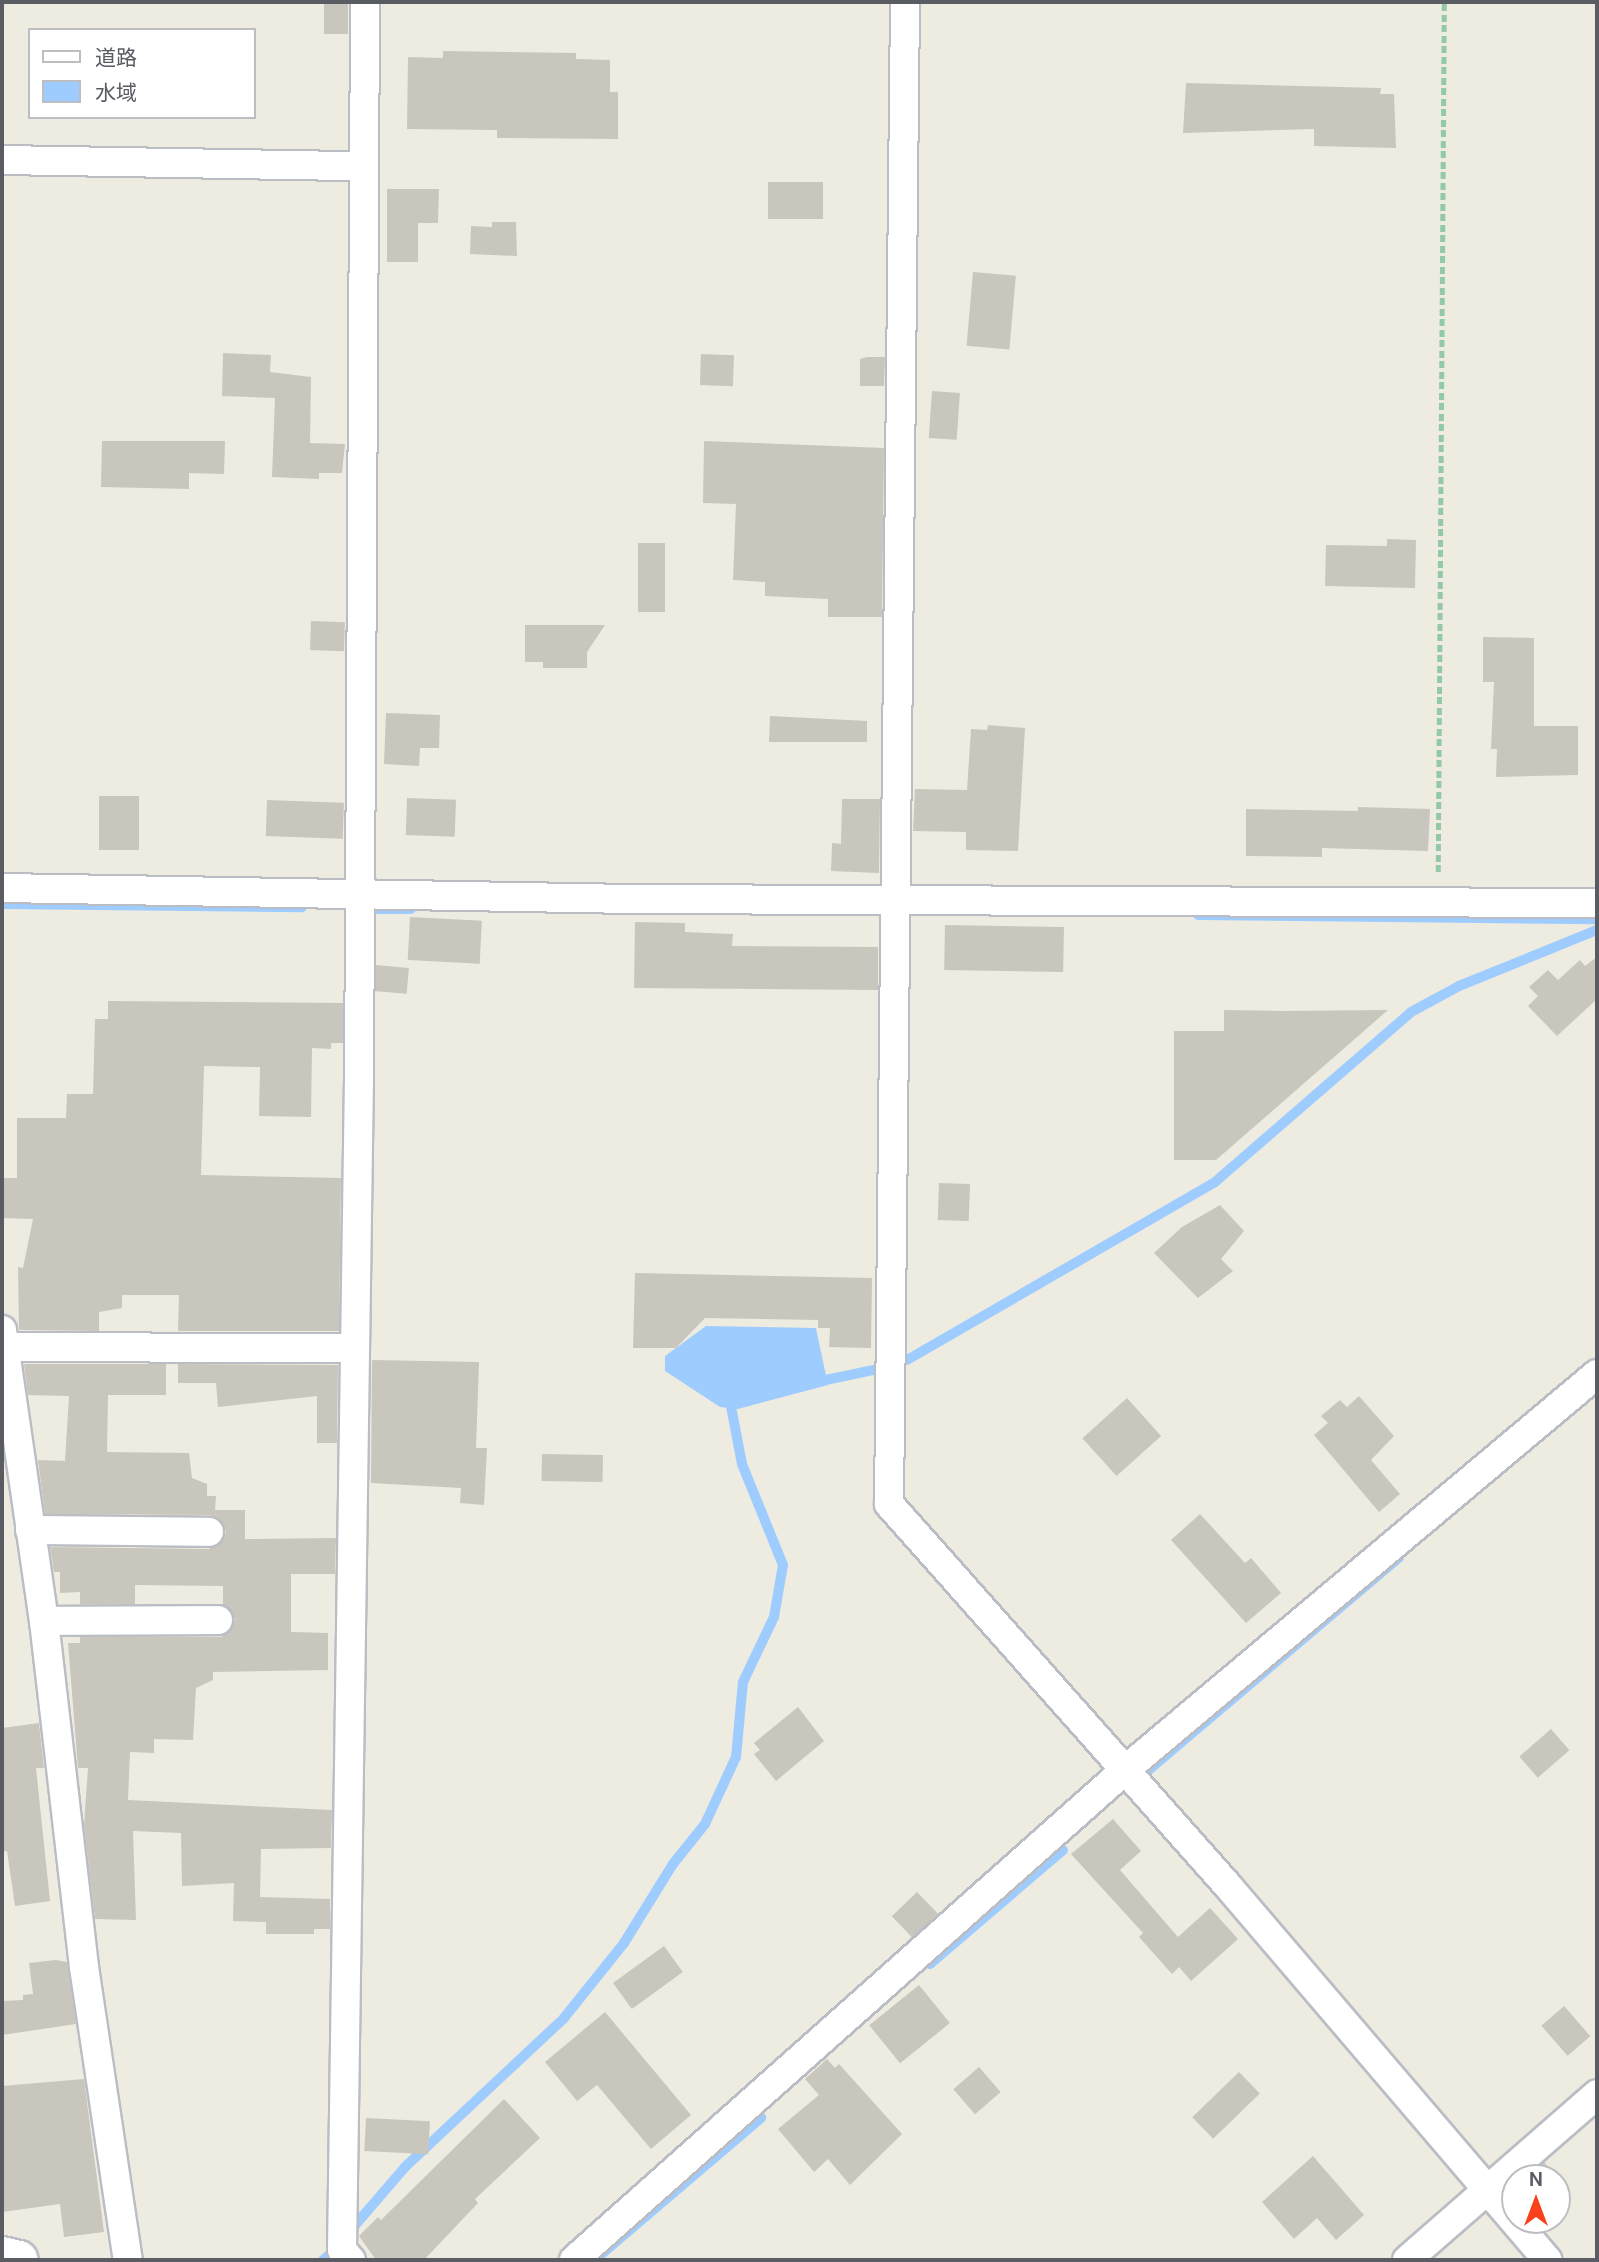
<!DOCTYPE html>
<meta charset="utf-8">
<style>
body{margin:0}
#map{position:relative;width:1599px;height:2262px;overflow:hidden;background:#eeece0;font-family:"DM Sans","Noto Sans JP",sans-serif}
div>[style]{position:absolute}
.water>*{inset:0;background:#9fccff}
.stream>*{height:10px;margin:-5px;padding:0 5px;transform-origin:5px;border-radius:5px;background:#9fccff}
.building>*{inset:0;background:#c9c6bd;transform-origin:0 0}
.path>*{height:4.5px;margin-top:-2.25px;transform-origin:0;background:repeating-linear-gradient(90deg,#93c9a7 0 7px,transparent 0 10.5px)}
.roads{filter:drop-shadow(2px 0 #bbbdc4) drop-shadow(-2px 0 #bbbdc4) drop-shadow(0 2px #bbbdc4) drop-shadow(0 -2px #bbbdc4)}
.street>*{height:28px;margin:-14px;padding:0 14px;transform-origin:14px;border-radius:14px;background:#fff}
.secondary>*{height:38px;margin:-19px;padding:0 19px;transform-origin:19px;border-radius:19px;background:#fff}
span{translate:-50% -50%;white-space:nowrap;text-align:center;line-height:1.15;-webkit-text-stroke:6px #fff;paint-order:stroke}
.frame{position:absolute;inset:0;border:4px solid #595c63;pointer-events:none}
.legend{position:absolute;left:28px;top:28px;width:228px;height:91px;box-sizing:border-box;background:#fff;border:2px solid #bdbec1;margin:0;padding:9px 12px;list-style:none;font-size:21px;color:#595c63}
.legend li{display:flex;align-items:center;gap:14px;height:35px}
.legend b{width:35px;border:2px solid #bdbec1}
.north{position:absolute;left:1501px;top:2164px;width:70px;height:70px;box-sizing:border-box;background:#fff;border:2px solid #bdbec1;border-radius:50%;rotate:0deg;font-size:19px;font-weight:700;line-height:28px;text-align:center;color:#595c63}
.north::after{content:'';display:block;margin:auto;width:24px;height:32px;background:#f9411b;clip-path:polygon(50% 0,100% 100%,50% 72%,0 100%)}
</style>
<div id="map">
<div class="water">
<div style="clip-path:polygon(706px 1326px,816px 1328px,828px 1385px,738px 1409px,720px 1407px,665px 1371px,665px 1356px)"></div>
</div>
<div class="stream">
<div style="left:2px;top:904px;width:300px;rotate:0.6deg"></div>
<div style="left:373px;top:909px;width:38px"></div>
<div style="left:1198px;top:915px;width:399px;rotate:0.6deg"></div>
<div style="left:907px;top:1360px;width:356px;rotate:-30deg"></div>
<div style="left:1215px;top:1182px;width:259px;rotate:-40.9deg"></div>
<div style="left:1411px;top:1012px;width:55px;rotate:-28.4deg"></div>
<div style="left:1459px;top:986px;width:149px;rotate:-22.1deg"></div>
<div style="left:816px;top:1382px;width:58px;rotate:-11.9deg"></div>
<div style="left:1138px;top:1779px;width:342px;rotate:-40.3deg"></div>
<div style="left:930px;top:1964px;width:175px;rotate:-40.6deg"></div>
<div style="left:356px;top:2224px;width:75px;rotate:-49.3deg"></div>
<div style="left:405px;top:2167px;width:218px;rotate:-43.1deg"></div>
<div style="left:564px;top:2018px;width:96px;rotate:-51.3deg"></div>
<div style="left:624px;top:1943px;width:93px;rotate:-58.2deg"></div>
<div style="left:673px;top:1864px;width:51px;rotate:-51.3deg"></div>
<div style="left:705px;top:1824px;width:74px;rotate:-65.2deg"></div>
<div style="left:736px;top:1757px;width:75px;rotate:-84.7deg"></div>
<div style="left:743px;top:1682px;width:72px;rotate:-64.5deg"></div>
<div style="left:774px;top:1617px;width:53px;rotate:-80.2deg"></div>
<div style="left:783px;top:1565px;width:109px;rotate:-112.1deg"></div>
<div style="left:742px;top:1464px;width:69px;rotate:-100.8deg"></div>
<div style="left:597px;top:2258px;width:216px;rotate:-40.5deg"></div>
<div style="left:323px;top:2260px;width:8px;rotate:-40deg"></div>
</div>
<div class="building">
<div style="left:324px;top:2px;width:24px;height:32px"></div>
<div style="clip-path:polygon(443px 51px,576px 53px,576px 59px,610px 60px,610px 92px,618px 92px,618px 139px,497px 138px,497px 130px,407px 129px,408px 57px,443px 58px)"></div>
<div style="clip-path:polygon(1186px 83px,1381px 88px,1380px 94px,1394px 94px,1396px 148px,1314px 146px,1314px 129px,1183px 133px)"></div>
<div style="left:768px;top:182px;width:55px;height:37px"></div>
<div style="clip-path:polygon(387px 189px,439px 189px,438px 223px,418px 223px,418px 262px,387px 262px)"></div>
<div style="clip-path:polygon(492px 222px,516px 222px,517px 256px,470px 254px,471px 226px,492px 227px)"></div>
<div style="left:973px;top:272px;width:43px;height:74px;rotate:5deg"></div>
<div style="clip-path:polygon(223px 353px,271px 355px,270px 372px,311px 377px,310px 443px,345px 444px,342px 473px,319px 473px,319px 479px,272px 477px,275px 398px,222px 396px)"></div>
<div style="left:701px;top:354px;width:33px;height:31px;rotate:2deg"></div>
<div style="clip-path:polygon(867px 357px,885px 357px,884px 386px,860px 386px,860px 359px)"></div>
<div style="left:932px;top:391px;width:28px;height:47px;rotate:4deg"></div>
<div style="clip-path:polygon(102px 441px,225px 441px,224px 474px,189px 473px,189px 489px,101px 487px)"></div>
<div style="clip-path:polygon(704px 441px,884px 448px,882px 617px,828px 617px,828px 599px,765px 596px,765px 582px,733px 580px,736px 504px,703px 503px)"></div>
<div style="clip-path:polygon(1387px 539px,1416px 540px,1415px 588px,1325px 586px,1326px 545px,1387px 546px)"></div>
<div style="left:638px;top:543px;width:27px;height:69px"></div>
<div style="left:311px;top:621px;width:34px;height:29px;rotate:2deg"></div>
<div style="clip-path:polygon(525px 625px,605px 625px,587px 652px,587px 668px,543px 668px,543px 662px,525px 662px)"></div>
<div style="clip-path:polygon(1483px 637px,1534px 638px,1534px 726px,1578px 726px,1578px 775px,1496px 777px,1497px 749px,1491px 749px,1494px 682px,1483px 682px)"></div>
<div style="clip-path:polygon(386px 713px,440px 715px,439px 748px,420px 748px,419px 766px,384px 764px)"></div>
<div style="clip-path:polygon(770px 716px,867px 721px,867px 742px,769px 742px)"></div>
<div style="clip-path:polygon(988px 725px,1025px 728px,1018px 851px,966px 850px,966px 832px,913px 831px,915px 789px,967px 790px,971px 729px,987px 730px)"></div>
<div style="left:99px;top:796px;width:40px;height:54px"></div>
<div style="left:407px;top:798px;width:49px;height:37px;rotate:2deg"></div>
<div style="clip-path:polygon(842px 799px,880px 799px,879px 873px,831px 871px,832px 843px,841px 844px)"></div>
<div style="left:267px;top:800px;width:77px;height:36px;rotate:2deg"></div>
<div style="clip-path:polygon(1358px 807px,1430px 809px,1428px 851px,1322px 848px,1322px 857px,1246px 856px,1246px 809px,1358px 811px)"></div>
<div style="left:410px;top:917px;width:72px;height:43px;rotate:3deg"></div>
<div style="clip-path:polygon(635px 922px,685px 923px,685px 932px,733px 934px,732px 946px,878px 947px,878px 990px,634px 988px)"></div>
<div style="left:945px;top:925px;width:119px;height:45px;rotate:1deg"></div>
<div style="clip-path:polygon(1597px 957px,1597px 999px,1557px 1036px,1528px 1006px,1538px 996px,1529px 987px,1548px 970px,1558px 980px,1580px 960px,1585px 966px)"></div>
<div style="left:376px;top:965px;width:33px;height:26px;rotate:5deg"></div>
<div style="clip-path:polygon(108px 1001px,343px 1003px,343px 1043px,331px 1043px,331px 1049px,312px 1048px,311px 1117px,259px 1116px,260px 1067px,204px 1066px,201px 1175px,341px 1178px,339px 1331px,178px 1331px,179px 1295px,122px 1295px,122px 1308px,99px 1312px,99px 1331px,19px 1330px,18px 1267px,23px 1268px,33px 1219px,2px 1218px,2px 1178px,17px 1178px,17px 1118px,66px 1118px,67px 1094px,93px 1094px,95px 1019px,108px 1019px)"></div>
<div style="clip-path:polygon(1224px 1010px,1281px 1011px,1388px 1010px,1216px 1160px,1174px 1160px,1174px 1031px,1224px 1031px)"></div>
<div style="left:939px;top:1183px;width:31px;height:37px;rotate:2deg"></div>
<div style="clip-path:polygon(1220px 1205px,1244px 1231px,1221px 1259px,1233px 1271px,1198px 1298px,1154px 1253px,1182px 1227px)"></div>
<div style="clip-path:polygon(635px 1273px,872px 1278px,871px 1348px,829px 1347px,830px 1328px,818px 1328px,818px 1320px,705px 1318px,676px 1348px,633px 1348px)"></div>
<div style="clip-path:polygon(372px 1360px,479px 1362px,476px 1448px,487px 1448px,484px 1505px,460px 1503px,461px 1488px,371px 1483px)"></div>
<div style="clip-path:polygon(24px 1364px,166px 1364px,166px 1395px,108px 1395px,107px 1452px,189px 1453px,192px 1478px,207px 1484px,207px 1496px,216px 1496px,215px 1510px,245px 1510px,245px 1539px,336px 1538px,335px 1574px,291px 1574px,291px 1632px,328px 1633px,328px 1670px,213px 1672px,213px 1680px,196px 1688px,193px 1740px,154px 1739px,154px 1753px,130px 1752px,128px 1800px,332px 1810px,331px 1848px,261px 1849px,260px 1897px,330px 1899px,330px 1929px,314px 1929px,314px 1934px,266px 1934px,266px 1922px,233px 1921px,234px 1883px,182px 1886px,181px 1833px,133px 1831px,136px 1920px,95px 1919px,84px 1825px,88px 1768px,78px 1768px,68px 1643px,80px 1643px,80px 1637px,222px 1637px,235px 1619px,223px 1605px,223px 1586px,135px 1585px,135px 1604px,80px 1604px,80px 1592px,60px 1593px,60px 1572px,54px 1572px,50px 1547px,209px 1549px,223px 1541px,226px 1532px,218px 1518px,209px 1515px,45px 1514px,38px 1460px,65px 1461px,69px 1396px,28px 1395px)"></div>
<div style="clip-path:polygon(178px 1364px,338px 1365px,337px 1443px,317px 1443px,317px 1396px,218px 1407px,216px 1383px,178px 1383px)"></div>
<div style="clip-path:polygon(1359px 1396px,1394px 1436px,1371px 1460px,1400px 1494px,1379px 1512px,1314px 1435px,1328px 1423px,1321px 1416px,1340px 1400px,1347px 1407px)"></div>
<div style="left:1127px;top:1398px;width:51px;height:60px;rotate:48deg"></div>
<div style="left:542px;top:1454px;width:61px;height:27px;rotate:1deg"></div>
<div style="clip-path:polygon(1200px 1514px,1245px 1563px,1251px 1558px,1281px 1593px,1246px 1623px,1171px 1540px)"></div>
<div style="clip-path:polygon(798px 1707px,824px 1741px,776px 1781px,754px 1754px,760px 1750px,754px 1743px)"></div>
<div style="clip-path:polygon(39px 1723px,44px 1768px,36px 1768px,50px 1901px,15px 1906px,7px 1851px,2px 1852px,2px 1728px)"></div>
<div style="left:1551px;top:1729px;width:28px;height:42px;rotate:49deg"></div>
<div style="clip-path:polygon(1113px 1819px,1141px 1851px,1120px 1870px,1178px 1937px,1210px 1908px,1238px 1939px,1191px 1981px,1179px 1967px,1172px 1974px,1139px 1937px,1143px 1933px,1071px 1854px)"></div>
<div style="left:917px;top:1892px;width:30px;height:35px;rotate:46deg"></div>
<div style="left:664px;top:1946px;width:32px;height:63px;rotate:54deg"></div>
<div style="clip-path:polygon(56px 1960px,67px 1962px,76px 2024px,2px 2035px,2px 2001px,23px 2000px,23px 1995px,33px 1994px,29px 1963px)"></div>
<div style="left:919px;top:1985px;width:49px;height:64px;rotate:51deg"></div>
<div style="left:1564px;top:2006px;width:40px;height:30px;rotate:49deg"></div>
<div style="clip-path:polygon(605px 2012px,691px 2115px,651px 2149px,597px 2085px,577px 2101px,545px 2062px)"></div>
<div style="clip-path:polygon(827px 2059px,835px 2068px,839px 2064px,902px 2134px,850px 2185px,828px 2159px,814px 2172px,778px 2129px,819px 2095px,805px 2079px)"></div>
<div style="left:979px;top:2067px;width:33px;height:34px;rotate:49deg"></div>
<div style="left:1239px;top:2072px;width:30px;height:65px;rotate:46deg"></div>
<div style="clip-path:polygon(84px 2079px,104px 2232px,64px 2237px,60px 2204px,2px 2212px,2px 2086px)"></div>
<div style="clip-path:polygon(504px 2099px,540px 2138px,475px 2199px,478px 2203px,424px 2260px,376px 2260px,359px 2236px,378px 2217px,381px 2220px)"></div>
<div style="left:366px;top:2118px;width:64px;height:33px;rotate:3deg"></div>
<div style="clip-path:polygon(1313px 2156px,1364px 2215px,1336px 2240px,1317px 2218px,1294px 2239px,1262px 2202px)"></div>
<div style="clip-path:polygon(1544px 2162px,1558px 2179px,1526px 2178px)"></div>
</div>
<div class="path">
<div style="left:1438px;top:872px;width:870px;rotate:-89.6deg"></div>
</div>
<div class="roads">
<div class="street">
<div style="left:905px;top:2px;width:1502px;rotate:90.61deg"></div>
<div style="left:889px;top:1504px;width:511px;rotate:48.41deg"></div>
<div style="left:1228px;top:1886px;width:492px;rotate:49.5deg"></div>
<div style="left:2px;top:160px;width:361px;rotate:1deg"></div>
<div style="left:2px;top:888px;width:630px;rotate:1deg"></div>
<div style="left:632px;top:899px;width:965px;rotate:0.24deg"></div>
<div style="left:2px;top:1330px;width:294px;rotate:81.8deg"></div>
<div style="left:44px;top:1621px;width:348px;rotate:83.4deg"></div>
<div style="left:84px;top:1967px;width:296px;rotate:81.5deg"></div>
<div style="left:4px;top:1347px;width:350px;rotate:0.2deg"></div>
<div style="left:30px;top:1530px;width:179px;rotate:0.6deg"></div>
<div style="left:44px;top:1621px;width:174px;rotate:-0.3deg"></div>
<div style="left:351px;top:2260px;width:13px;rotate:-132deg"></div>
<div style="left:342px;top:2250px;width:1167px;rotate:-89.17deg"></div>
<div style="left:359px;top:1083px;width:1081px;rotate:-89.68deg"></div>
<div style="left:574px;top:2260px;width:737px;rotate:-41.65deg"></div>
<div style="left:1125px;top:1770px;width:616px;rotate:-40deg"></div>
<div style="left:1407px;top:2260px;width:252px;rotate:-41.1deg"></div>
</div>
<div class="secondary">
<div style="left:2px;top:2256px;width:17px;rotate:13deg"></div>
</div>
</div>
<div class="frame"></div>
<ul class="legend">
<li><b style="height:9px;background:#fff"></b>道路</li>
<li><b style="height:19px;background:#9fccff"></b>水域</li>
</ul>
<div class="north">N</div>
</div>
